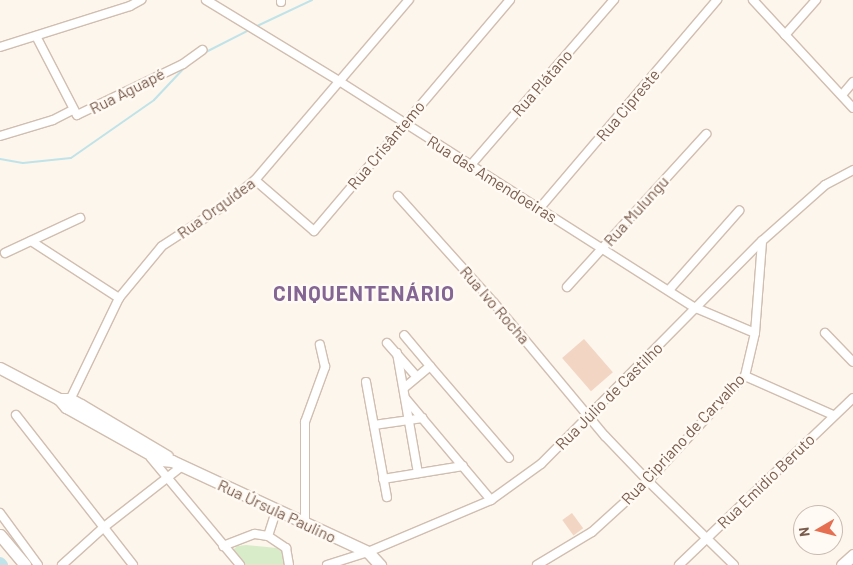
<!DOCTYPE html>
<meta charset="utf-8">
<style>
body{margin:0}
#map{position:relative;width:853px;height:565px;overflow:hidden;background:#fdf6ec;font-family:Barlow,sans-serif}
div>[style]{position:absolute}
.green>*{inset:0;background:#d8ecc9}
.stream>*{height:2px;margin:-1px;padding:0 1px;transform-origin:1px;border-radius:1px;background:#bfe3e8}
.river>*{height:12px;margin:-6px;padding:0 6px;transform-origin:6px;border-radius:6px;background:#bfe3e8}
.building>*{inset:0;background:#f3d5c3;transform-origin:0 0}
.roads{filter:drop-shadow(1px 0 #d1beb0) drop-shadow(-1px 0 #d1beb0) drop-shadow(0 1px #d1beb0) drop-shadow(0 -1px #d1beb0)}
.street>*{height:8px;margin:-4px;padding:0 4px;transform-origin:4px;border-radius:4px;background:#fff}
.secondary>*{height:11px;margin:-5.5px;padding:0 5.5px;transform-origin:5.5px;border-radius:5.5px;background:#fff}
span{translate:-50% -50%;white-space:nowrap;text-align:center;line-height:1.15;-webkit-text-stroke:5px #fffaf3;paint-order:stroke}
.street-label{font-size:16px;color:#7a5c4d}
.district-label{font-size:21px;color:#846695;font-weight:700;letter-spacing:1px}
.north{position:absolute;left:793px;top:505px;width:50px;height:50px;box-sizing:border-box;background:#fffaf3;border:1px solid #cabbb1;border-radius:50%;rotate:262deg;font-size:14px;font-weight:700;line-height:20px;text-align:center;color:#7a5c4d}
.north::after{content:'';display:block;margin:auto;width:18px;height:22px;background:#e76f51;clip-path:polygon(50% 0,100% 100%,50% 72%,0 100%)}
</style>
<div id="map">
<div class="green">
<div style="clip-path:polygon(246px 545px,277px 548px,284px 554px,287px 565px,242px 565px,233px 550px,237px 546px)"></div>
</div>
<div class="stream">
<div style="left:255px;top:27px;width:63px;rotate:-25.3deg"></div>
<div style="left:204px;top:53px;width:51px;rotate:-27.1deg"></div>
<div style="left:0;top:159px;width:23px;rotate:10deg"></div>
<div style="left:23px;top:163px;width:48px;rotate:-5.9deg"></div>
<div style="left:71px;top:158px;width:101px;rotate:-34.9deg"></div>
<div style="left:154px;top:100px;width:47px;rotate:-46.7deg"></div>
</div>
<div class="river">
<div style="left:0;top:563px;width:3px;rotate:45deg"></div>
</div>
<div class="building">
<div style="left:584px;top:339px;width:44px;height:29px;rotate:49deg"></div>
<div style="left:572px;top:513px;width:19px;height:12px;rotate:54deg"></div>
</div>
<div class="roads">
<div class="street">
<div style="left:206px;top:0;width:156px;rotate:31.3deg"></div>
<div style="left:339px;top:81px;width:423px;rotate:32.5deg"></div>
<div style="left:696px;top:308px;width:64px;rotate:23deg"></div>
<div style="left:753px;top:0;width:147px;rotate:47.2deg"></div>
<div style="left:281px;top:2px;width:2px;rotate:-90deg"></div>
<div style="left:785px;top:35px;width:47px;rotate:-48.5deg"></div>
<div style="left:36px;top:36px;width:89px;rotate:62.6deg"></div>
<div style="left:77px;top:115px;width:118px;rotate:-25.7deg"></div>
<div style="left:183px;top:64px;width:24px;rotate:-36deg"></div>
<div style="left:0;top:47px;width:136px;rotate:-17.5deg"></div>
<div style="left:130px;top:6px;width:13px;rotate:-29deg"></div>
<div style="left:842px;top:95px;width:17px;rotate:-50deg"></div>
<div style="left:0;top:136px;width:55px;rotate:-16.8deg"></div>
<div style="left:53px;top:120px;width:22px;rotate:-27deg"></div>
<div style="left:470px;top:166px;width:220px;rotate:-49.1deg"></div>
<div style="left:255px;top:180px;width:78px;rotate:40.8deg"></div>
<div style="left:314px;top:231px;width:303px;rotate:-49.7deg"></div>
<div style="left:398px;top:196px;width:144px;rotate:48.1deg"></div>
<div style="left:494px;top:303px;width:173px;rotate:50.2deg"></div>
<div style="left:605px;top:436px;width:62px;rotate:46.3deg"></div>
<div style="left:648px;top:481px;width:120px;rotate:44.3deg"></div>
<div style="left:539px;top:209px;width:275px;rotate:-49.6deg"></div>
<div style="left:31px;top:241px;width:105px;rotate:32.9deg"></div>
<div style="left:5px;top:253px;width:83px;rotate:-25deg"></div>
<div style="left:567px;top:287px;width:207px;rotate:-47.7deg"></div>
<div style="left:669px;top:290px;width:106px;rotate:-48.5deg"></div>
<div style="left:825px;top:333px;width:40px;rotate:46deg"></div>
<div style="left:387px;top:343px;width:45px;rotate:48.6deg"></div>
<div style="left:397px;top:353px;width:122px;rotate:80.1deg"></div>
<div style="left:430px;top:366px;width:121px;rotate:49.3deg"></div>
<div style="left:745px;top:376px;width:96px;rotate:23.9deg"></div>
<div style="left:366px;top:382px;width:117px;rotate:79.7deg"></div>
<div style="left:404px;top:388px;width:34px;rotate:-40deg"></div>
<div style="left:430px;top:366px;width:40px;rotate:-130deg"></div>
<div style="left:406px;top:399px;width:132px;rotate:49.9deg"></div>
<div style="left:68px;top:404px;width:118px;rotate:-64.3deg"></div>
<div style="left:119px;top:298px;width:67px;rotate:-50.4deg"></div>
<div style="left:162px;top:246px;width:68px;rotate:-33deg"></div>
<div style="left:219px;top:209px;width:46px;rotate:-38.9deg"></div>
<div style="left:255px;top:180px;width:237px;rotate:-49.5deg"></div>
<div style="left:16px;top:415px;width:190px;rotate:52deg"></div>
<div style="left:374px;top:425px;width:49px;rotate:-8.1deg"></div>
<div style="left:151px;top:458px;width:139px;rotate:50.2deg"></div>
<div style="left:383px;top:479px;width:81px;rotate:-9.2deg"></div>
<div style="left:0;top:513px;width:64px;rotate:53.8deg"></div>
<div style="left:305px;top:524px;width:102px;rotate:-90deg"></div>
<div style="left:305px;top:422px;width:59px;rotate:-70deg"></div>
<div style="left:325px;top:367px;width:23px;rotate:-103deg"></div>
<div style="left:268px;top:536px;width:26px;rotate:-72deg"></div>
<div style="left:223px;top:546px;width:34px;rotate:-21deg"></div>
<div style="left:255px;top:534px;width:13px;rotate:9deg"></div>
<div style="left:268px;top:536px;width:22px;rotate:34deg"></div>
<div style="left:286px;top:548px;width:17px;rotate:80deg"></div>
<div style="left:62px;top:565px;width:57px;rotate:-42.1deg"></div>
<div style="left:104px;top:527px;width:99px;rotate:-38deg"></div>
<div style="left:327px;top:565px;width:43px;rotate:-17.6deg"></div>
<div style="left:368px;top:552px;width:134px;rotate:-22.9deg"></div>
<div style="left:491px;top:500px;width:62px;rotate:-35.8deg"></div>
<div style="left:541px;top:464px;width:314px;rotate:-45.3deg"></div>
<div style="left:762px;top:241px;width:84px;rotate:-41.6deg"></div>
<div style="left:825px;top:185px;width:32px;rotate:-28deg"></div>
<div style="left:537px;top:565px;width:64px;rotate:-31deg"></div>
<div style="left:592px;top:532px;width:76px;rotate:-42.3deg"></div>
<div style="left:648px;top:481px;width:143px;rotate:-47.3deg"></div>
<div style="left:745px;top:376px;width:44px;rotate:-76.9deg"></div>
<div style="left:755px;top:333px;width:92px;rotate:-85.6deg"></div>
<div style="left:679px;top:565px;width:241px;rotate:-43.8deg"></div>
</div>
<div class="secondary">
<div style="left:0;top:368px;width:67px;rotate:27.7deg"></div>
<div style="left:59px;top:399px;width:11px;rotate:49deg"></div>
<div style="left:66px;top:407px;width:109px;rotate:29.2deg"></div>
<div style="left:161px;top:460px;width:11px;rotate:5deg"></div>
<div style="left:172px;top:461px;width:216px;rotate:24.9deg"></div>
<div style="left:368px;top:552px;width:18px;rotate:47deg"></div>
<div style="left:59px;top:399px;width:11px"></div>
<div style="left:70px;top:399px;width:13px;rotate:29deg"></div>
<div style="left:81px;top:405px;width:100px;rotate:30.7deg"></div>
<div style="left:0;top:535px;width:39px;rotate:50deg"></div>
<div style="left:842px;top:565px;width:15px;rotate:-42deg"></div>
</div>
</div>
<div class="street-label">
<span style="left:542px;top:83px;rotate:-49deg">Rua Plátano</span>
<span style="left:127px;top:91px;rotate:-27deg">Rua Aguapé</span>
<span style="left:628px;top:105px;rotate:-50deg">Rua Cipreste</span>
<span style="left:386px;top:145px;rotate:-50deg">Rua Crisântemo</span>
<span style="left:492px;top:179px;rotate:32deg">Rua das Amendoeiras</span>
<span style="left:216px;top:208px;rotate:-36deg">Rua Orquídea</span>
<span style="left:636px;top:211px;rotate:-48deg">Rua Mulungu</span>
<span style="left:495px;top:305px;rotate:49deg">Rua Ivo Rocha</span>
<span style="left:609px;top:396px;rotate:-45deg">Rua Júlio de Castilho</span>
<span style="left:683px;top:439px;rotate:-47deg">Rua Cipriano de Carvalho</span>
<span style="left:766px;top:481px;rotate:-44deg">Rua Emídio Beruto</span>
<span style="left:277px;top:511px;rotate:25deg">Rua Úrsula Paulino</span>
</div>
<div class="district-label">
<span style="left:364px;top:293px">CINQUENTENÁRIO</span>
</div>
<div class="north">N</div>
</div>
